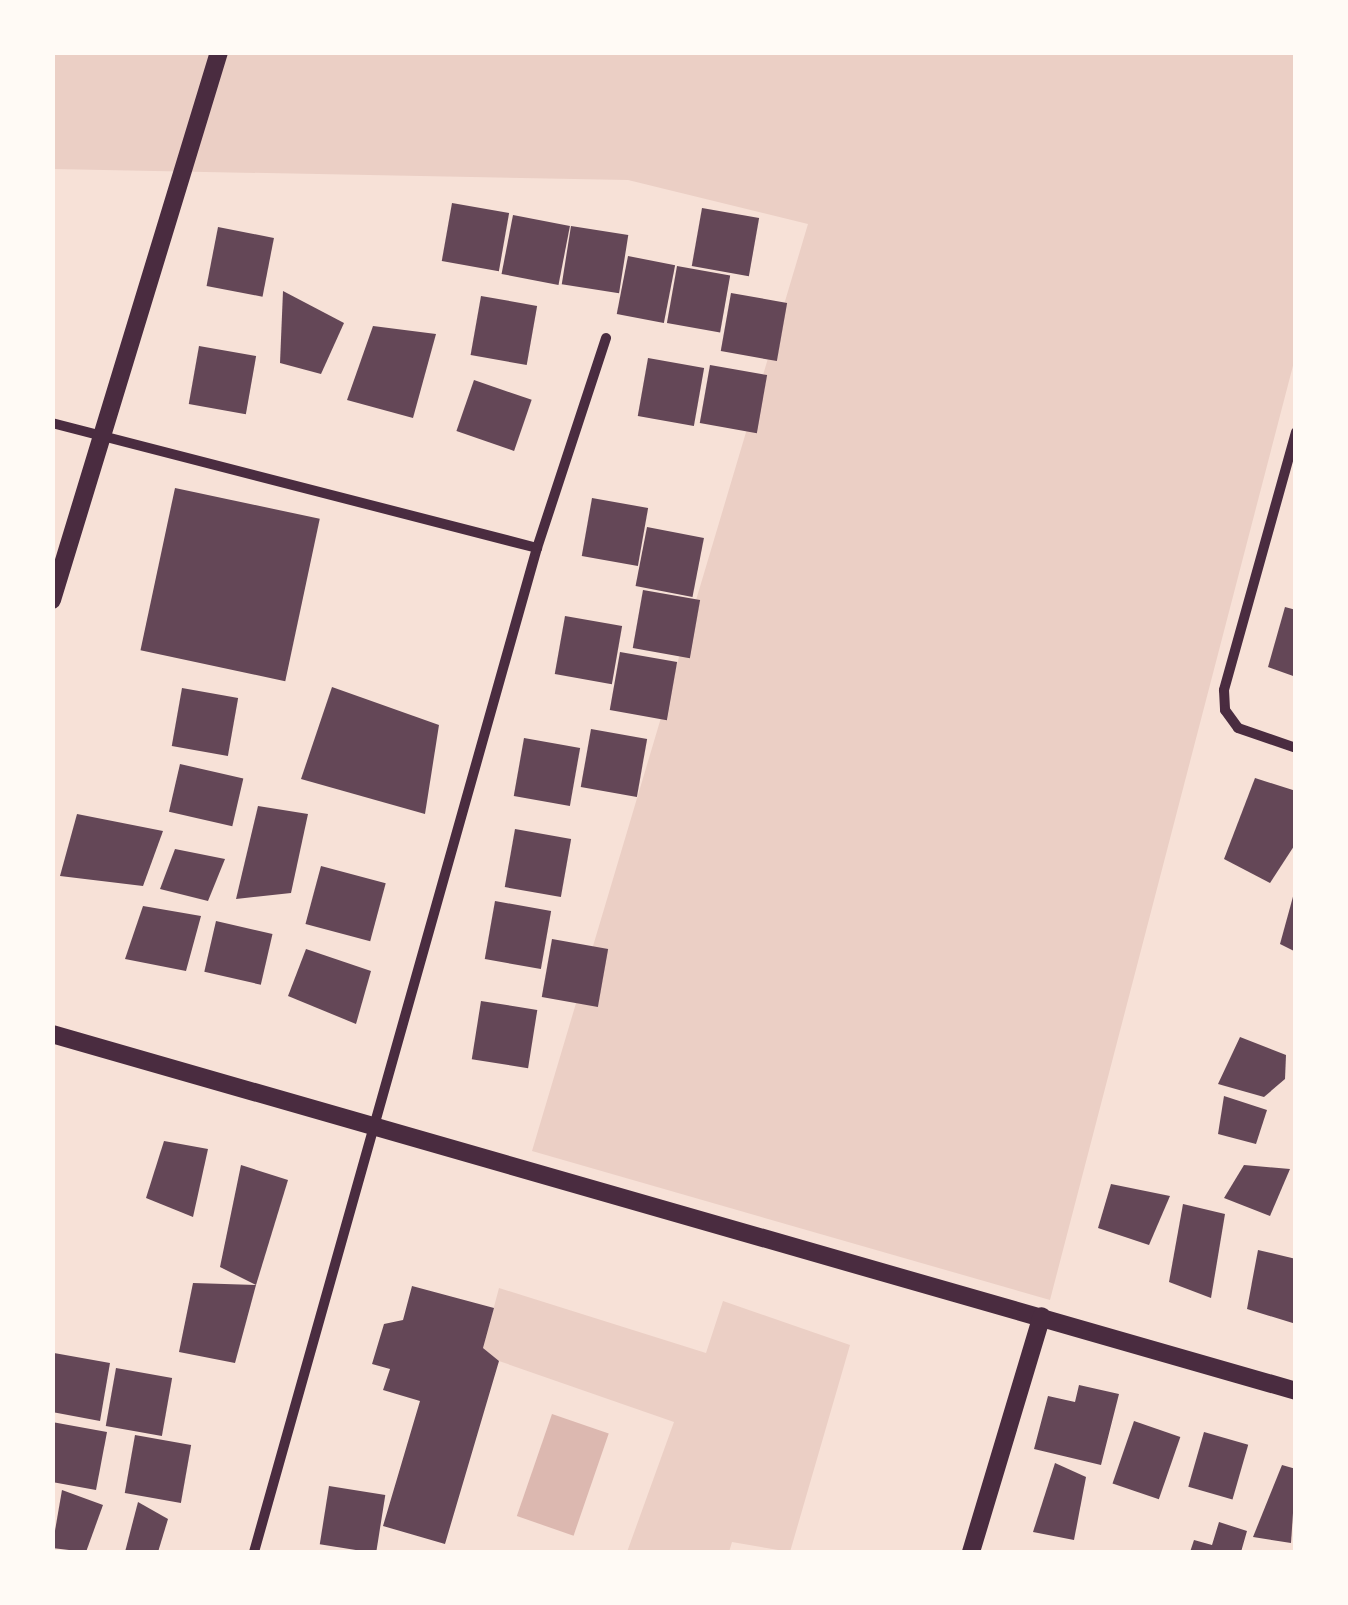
<!DOCTYPE html>
<style>
body{margin:0}
#map{position:relative;width:1348px;height:1605px;overflow:hidden;background:#f7e1d7;font-family:"Nunito Sans",sans-serif}
div>[style]{position:absolute}
.green>*{inset:0;background:#ebcfc5}
.water>*{inset:0;background:#dcb8b0;transform-origin:0 0}
.building>*{inset:0;background:#644757;transform-origin:0 0}
.minor>*{height:10px;margin:-5px;padding:0 5px;transform-origin:5px;border-radius:5px;background:#4a2c40}
.tertiary>*{height:18px;margin:-9px;padding:0 9px;transform-origin:9px;border-radius:9px;background:#4a2c40}
span{translate:-50% -50%;white-space:nowrap;text-align:center;line-height:1.15;-webkit-text-stroke:10px #fffaf5;paint-order:stroke}
.frame{position:absolute;inset:0;border:55px solid #fffaf5;pointer-events:none}
</style>
<div id="map">
<div class="green">
<div style="clip-path:polygon(53px 53px,1295px 53px,1295px 358px,1050px 1300px,532px 1151px,808px 224px,628px 180px,53px 169px)"></div>
<div style="clip-path:polygon(499px 1288px,706px 1353px,723px 1301px,850px 1345px,790px 1552px,732px 1542px,729px 1552px,627px 1552px,674px 1422px,499px 1361px,483px 1348px)"></div>
</div>
<div class="water">
<div style="left:552px;top:1414px;width:60px;height:108px;rotate:19deg"></div>
</div>
<div class="building">
<div style="left:452px;top:203px;width:58px;height:59px;rotate:10deg"></div>
<div style="left:702px;top:208px;width:58px;height:59px;rotate:10deg"></div>
<div style="left:513px;top:215px;width:58px;height:60px;rotate:11deg"></div>
<div style="left:571px;top:226px;width:58px;height:59px;rotate:9deg"></div>
<div style="left:218px;top:227px;width:57px;height:60px;rotate:11deg"></div>
<div style="left:628px;top:256px;width:48px;height:59px;rotate:11deg"></div>
<div style="left:677px;top:266px;width:54px;height:58px;rotate:10deg"></div>
<div style="clip-path:polygon(283px 291px,344px 323px,321px 374px,280px 363px)"></div>
<div style="left:731px;top:293px;width:57px;height:59px;rotate:10deg"></div>
<div style="left:481px;top:296px;width:57px;height:60px;rotate:10deg"></div>
<div style="clip-path:polygon(373px 326px,436px 334px,413px 418px,347px 400px)"></div>
<div style="left:199px;top:346px;width:58px;height:59px;rotate:10deg"></div>
<div style="left:648px;top:358px;width:57px;height:59px;rotate:10deg"></div>
<div style="left:710px;top:365px;width:58px;height:59px;rotate:10deg"></div>
<div style="left:474px;top:380px;width:61px;height:54px;rotate:19deg"></div>
<div style="left:175px;top:488px;width:148px;height:166px;rotate:12deg"></div>
<div style="left:592px;top:498px;width:57px;height:59px;rotate:10deg"></div>
<div style="left:647px;top:527px;width:58px;height:60px;rotate:11deg"></div>
<div style="left:643px;top:590px;width:58px;height:59px;rotate:10deg"></div>
<div style="clip-path:polygon(1285px 607px,1296px 610px,1296px 677px,1268px 667px)"></div>
<div style="left:565px;top:616px;width:58px;height:59px;rotate:10deg"></div>
<div style="left:620px;top:652px;width:58px;height:59px;rotate:10deg"></div>
<div style="clip-path:polygon(332px 687px,439px 725px,425px 814px,301px 779px)"></div>
<div style="left:182px;top:688px;width:57px;height:59px;rotate:10deg"></div>
<div style="left:591px;top:729px;width:57px;height:59px;rotate:10deg"></div>
<div style="left:524px;top:738px;width:57px;height:59px;rotate:10deg"></div>
<div style="left:180px;top:764px;width:65px;height:49px;rotate:13deg"></div>
<div style="clip-path:polygon(1255px 778px,1296px 791px,1296px 843px,1270px 883px,1224px 859px)"></div>
<div style="clip-path:polygon(258px 806px,308px 814px,291px 893px,236px 899px)"></div>
<div style="clip-path:polygon(77px 814px,163px 831px,143px 886px,60px 876px)"></div>
<div style="left:515px;top:829px;width:57px;height:59px;rotate:10deg"></div>
<div style="clip-path:polygon(175px 849px,225px 859px,208px 901px,160px 889px)"></div>
<div style="left:321px;top:866px;width:67px;height:60px;rotate:15deg"></div>
<div style="clip-path:polygon(1294px 893px,1296px 893px,1296px 952px,1280px 944px)"></div>
<div style="left:495px;top:901px;width:57px;height:59px;rotate:10deg"></div>
<div style="clip-path:polygon(143px 906px,201px 916px,186px 971px,125px 959px)"></div>
<div style="left:216px;top:921px;width:58px;height:52px;rotate:13deg"></div>
<div style="left:552px;top:939px;width:57px;height:59px;rotate:10deg"></div>
<div style="clip-path:polygon(306px 949px,371px 971px,356px 1024px,288px 996px)"></div>
<div style="left:481px;top:1001px;width:57px;height:59px;rotate:9deg"></div>
<div style="clip-path:polygon(1240px 1037px,1286px 1055px,1285px 1079px,1264px 1097px,1218px 1084px)"></div>
<div style="clip-path:polygon(1224px 1096px,1267px 1110px,1256px 1144px,1218px 1134px)"></div>
<div style="clip-path:polygon(164px 1141px,208px 1149px,193px 1217px,146px 1198px)"></div>
<div style="clip-path:polygon(241px 1165px,288px 1180px,256px 1285px,220px 1267px)"></div>
<div style="clip-path:polygon(1244px 1165px,1290px 1169px,1270px 1216px,1224px 1198px)"></div>
<div style="clip-path:polygon(1111px 1184px,1170px 1196px,1149px 1245px,1098px 1228px)"></div>
<div style="clip-path:polygon(1183px 1204px,1225px 1214px,1211px 1298px,1169px 1282px)"></div>
<div style="clip-path:polygon(1258px 1250px,1296px 1259px,1296px 1324px,1247px 1309px)"></div>
<div style="clip-path:polygon(193px 1283px,256px 1285px,235px 1363px,179px 1352px)"></div>
<div style="clip-path:polygon(412px 1286px,494px 1308px,483px 1348px,499px 1361px,445px 1544px,383px 1526px,420px 1401px,383px 1390px,390px 1369px,372px 1364px,384px 1324px,403px 1320px)"></div>
<div style="clip-path:polygon(54px 1353px,110px 1363px,100px 1421px,52px 1412px)"></div>
<div style="left:116px;top:1368px;width:57px;height:59px;rotate:10deg"></div>
<div style="clip-path:polygon(1079px 1385px,1119px 1394px,1101px 1465px,1034px 1449px,1048px 1396px,1075px 1402px)"></div>
<div style="left:1134px;top:1421px;width:49px;height:66px;rotate:19deg"></div>
<div style="clip-path:polygon(52px 1422px,107px 1432px,96px 1490px,52px 1482px)"></div>
<div style="left:1204px;top:1432px;width:46px;height:57px;rotate:16deg"></div>
<div style="left:135px;top:1435px;width:57px;height:59px;rotate:10deg"></div>
<div style="clip-path:polygon(1055px 1463px,1086px 1477px,1074px 1540px,1033px 1532px)"></div>
<div style="clip-path:polygon(1282px 1465px,1296px 1469px,1291px 1543px,1253px 1537px)"></div>
<div style="left:329px;top:1486px;width:57px;height:59px;rotate:9deg"></div>
<div style="clip-path:polygon(62px 1490px,103px 1505px,86px 1552px,52px 1548px)"></div>
<div style="clip-path:polygon(138px 1502px,168px 1519px,158px 1552px,125px 1552px)"></div>
<div style="clip-path:polygon(1219px 1522px,1247px 1531px,1241px 1552px,1190px 1552px,1194px 1540px,1212px 1545px)"></div>
</div>
<div class="minor">
<div style="left:52px;top:423px;width:501px;rotate:14.45deg"></div>
<div style="left:1296px;top:432px;width:268px;rotate:105.6deg"></div>
<div style="left:1224px;top:690px;width:20px;rotate:87deg"></div>
<div style="left:1225px;top:710px;width:22px;rotate:54deg"></div>
<div style="left:1238px;top:728px;width:61px;rotate:19deg"></div>
<div style="left:254px;top:1552px;width:1043px;rotate:-74.26deg"></div>
<div style="left:537px;top:548px;width:221px;rotate:-71.8deg"></div>
</div>
<div class="tertiary">
<div style="left:52px;top:600px;width:573px;rotate:-73.05deg"></div>
<div style="left:52px;top:1034px;width:1294px;rotate:16.01deg"></div>
<div style="left:971px;top:1552px;width:246px;rotate:-73.3deg"></div>
</div>
<div class="frame"></div>
</div>
